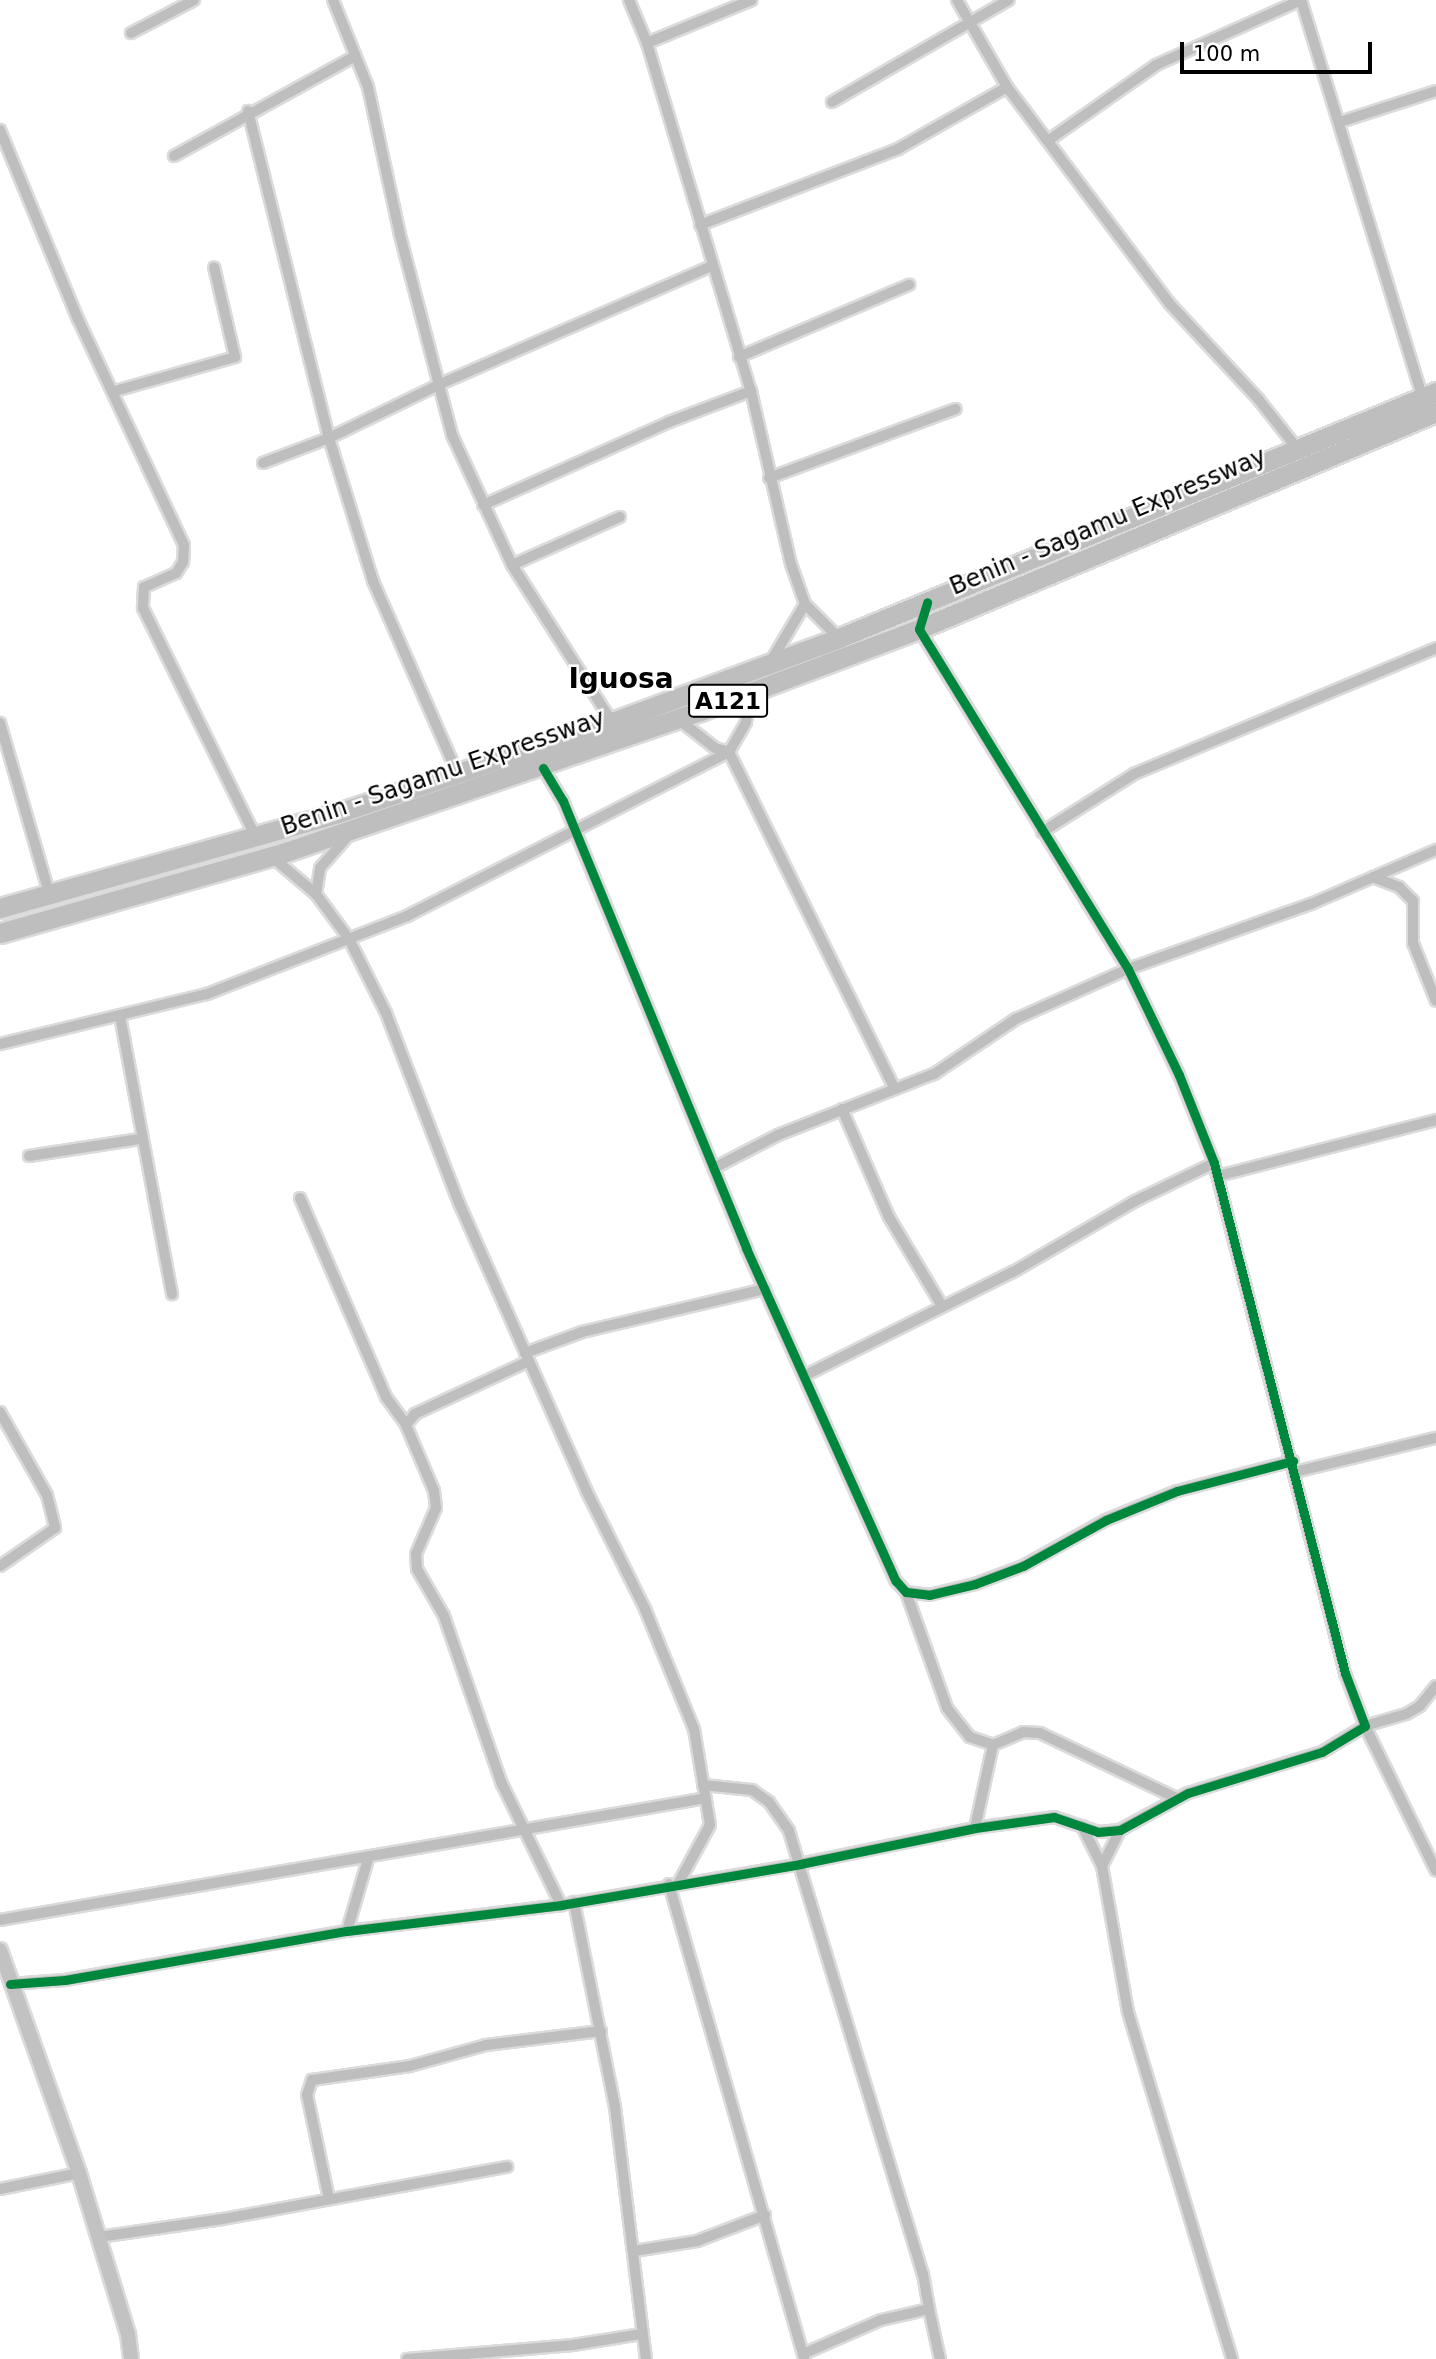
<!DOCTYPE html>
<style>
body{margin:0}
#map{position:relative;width:1436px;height:2359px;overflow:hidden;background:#fff;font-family:"DejaVu Sans",sans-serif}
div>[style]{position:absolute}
.roads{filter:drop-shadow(2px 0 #dbdbdb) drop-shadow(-2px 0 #dbdbdb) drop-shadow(0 2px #dbdbdb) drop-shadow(0 -2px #dbdbdb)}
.street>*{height:10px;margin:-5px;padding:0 5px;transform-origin:5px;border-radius:5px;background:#bebebe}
.secondary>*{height:14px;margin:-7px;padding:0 7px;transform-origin:7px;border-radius:7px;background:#c2c2c2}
.highway>*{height:19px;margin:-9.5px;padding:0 9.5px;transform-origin:9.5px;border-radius:9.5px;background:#bebebe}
.cycleway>*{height:9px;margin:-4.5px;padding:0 4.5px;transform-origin:4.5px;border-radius:4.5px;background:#00873e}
span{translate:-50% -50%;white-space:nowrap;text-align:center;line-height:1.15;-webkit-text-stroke:5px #fff;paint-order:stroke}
.shield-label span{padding:2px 5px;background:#fff;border:2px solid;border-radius:5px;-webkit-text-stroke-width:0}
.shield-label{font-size:23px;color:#000;font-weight:700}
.street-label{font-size:24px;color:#000}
.quarter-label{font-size:28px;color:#000;font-weight:700}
.scale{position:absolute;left:1180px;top:42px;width:192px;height:32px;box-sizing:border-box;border:4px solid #000;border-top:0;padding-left:9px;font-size:21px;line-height:24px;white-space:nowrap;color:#000;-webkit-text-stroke:5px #fff;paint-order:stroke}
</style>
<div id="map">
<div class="roads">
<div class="street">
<div style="left:333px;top:0;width:94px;rotate:68.1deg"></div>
<div style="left:368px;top:87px;width:151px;rotate:77.8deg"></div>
<div style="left:400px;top:235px;width:207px;rotate:75.4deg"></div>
<div style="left:452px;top:435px;width:143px;rotate:65.2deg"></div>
<div style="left:512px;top:565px;width:186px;rotate:57.5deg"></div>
<div style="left:629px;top:0;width:47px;rotate:67.3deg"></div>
<div style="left:647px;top:43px;width:363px;rotate:73.4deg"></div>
<div style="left:751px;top:391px;width:178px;rotate:77deg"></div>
<div style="left:791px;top:564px;width:42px;rotate:70.7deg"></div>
<div style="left:805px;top:604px;width:48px;rotate:45deg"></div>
<div style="left:957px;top:0;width:100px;rotate:60.1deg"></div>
<div style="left:1007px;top:87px;width:270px;rotate:53.1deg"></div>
<div style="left:1169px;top:303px;width:132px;rotate:47.1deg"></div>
<div style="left:1259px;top:400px;width:60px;rotate:51.8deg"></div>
<div style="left:1301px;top:0;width:415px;rotate:73deg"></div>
<div style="left:131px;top:33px;width:71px;rotate:-27.6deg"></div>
<div style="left:647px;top:43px;width:113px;rotate:-22.3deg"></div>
<div style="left:832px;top:102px;width:204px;rotate:-30deg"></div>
<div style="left:248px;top:111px;width:337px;rotate:76.1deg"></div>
<div style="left:329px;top:438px;width:121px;rotate:-25.9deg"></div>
<div style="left:438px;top:385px;width:299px;rotate:-23.5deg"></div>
<div style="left:1340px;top:122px;width:101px;rotate:-17.9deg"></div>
<div style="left:0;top:130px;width:204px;rotate:67.6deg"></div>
<div style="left:78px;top:319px;width:250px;rotate:64.9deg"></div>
<div style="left:184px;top:545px;width:17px;rotate:93deg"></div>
<div style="left:183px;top:562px;width:13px;rotate:122deg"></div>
<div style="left:176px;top:573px;width:35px;rotate:156deg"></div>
<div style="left:144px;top:587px;width:21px;rotate:93deg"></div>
<div style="left:143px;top:608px;width:254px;rotate:63.8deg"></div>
<div style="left:1049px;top:140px;width:131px;rotate:-35deg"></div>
<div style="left:1156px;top:65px;width:159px;rotate:-24.1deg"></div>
<div style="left:174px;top:156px;width:207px;rotate:-28.9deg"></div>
<div style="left:700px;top:225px;width:212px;rotate:-21deg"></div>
<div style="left:898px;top:149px;width:125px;rotate:-29.6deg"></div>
<div style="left:739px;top:357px;width:185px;rotate:-23deg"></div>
<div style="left:115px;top:391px;width:125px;rotate:-15.8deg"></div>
<div style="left:235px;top:357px;width:92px;rotate:-103.1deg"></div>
<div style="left:263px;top:463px;width:71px;rotate:-20.7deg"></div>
<div style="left:329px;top:438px;width:150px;rotate:72.9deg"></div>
<div style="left:373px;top:581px;width:209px;rotate:66.3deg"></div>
<div style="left:769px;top:478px;width:199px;rotate:-20.3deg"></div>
<div style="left:483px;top:505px;width:204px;rotate:-24deg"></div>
<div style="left:669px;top:422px;width:88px;rotate:-20.7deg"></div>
<div style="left:512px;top:565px;width:118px;rotate:-24deg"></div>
<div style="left:771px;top:661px;width:66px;rotate:-59.2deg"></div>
<div style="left:678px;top:719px;width:47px;rotate:38.1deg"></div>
<div style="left:715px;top:748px;width:15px;rotate:16deg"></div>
<div style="left:729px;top:752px;width:373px;rotate:63.8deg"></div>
<div style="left:0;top:723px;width:177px;rotate:73.9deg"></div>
<div style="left:543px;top:768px;width:39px;rotate:59deg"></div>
<div style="left:563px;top:801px;width:483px;rotate:67.7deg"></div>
<div style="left:746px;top:1248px;width:365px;rotate:65.8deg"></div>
<div style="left:896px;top:1581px;width:15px;rotate:48deg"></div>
<div style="left:906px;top:1592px;width:23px;rotate:7deg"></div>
<div style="left:929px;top:1595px;width:47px;rotate:-13.4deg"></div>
<div style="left:975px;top:1584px;width:51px;rotate:-20.6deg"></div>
<div style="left:1023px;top:1566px;width:95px;rotate:-29deg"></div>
<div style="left:1106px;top:1520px;width:77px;rotate:-22.2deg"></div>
<div style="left:1177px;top:1491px;width:120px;rotate:-14.5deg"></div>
<div style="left:1042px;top:832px;width:109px;rotate:-32.2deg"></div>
<div style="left:1134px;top:774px;width:327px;rotate:-22.6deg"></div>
<div style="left:271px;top:856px;width:59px;rotate:40.2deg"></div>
<div style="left:316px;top:894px;width:56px;rotate:53.7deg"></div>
<div style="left:349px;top:939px;width:83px;rotate:63.4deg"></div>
<div style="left:386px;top:1013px;width:204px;rotate:69deg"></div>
<div style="left:459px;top:1203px;width:314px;rotate:66.1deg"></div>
<div style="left:586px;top:1490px;width:133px;rotate:63.6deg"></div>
<div style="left:645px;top:1609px;width:130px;rotate:67.8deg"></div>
<div style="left:694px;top:1729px;width:97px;rotate:80.5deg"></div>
<div style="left:710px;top:1825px;width:65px;rotate:118.5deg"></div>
<div style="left:1373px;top:877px;width:28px;rotate:21deg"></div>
<div style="left:1399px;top:887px;width:20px;rotate:45deg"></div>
<div style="left:1413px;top:901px;width:42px;rotate:90deg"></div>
<div style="left:1413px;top:943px;width:62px;rotate:68.4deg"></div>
<div style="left:316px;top:894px;width:26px;rotate:-81deg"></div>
<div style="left:320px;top:868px;width:44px;rotate:-48.7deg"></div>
<div style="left:120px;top:1016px;width:283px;rotate:79.4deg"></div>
<div style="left:0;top:1044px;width:213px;rotate:-13.6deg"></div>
<div style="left:207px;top:994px;width:215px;rotate:-21.3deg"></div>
<div style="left:407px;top:916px;width:361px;rotate:-27deg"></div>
<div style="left:729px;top:752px;width:34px;rotate:-60deg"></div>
<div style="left:746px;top:722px;width:30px;rotate:-82deg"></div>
<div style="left:842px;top:1109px;width:118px;rotate:66.5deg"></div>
<div style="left:889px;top:1217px;width:104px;rotate:59.2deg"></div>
<div style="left:29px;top:1156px;width:112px;rotate:-8.7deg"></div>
<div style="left:714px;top:1168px;width:72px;rotate:-27.3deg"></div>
<div style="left:778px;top:1135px;width:168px;rotate:-21.4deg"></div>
<div style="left:934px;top:1074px;width:99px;rotate:-33.9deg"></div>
<div style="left:1016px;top:1019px;width:123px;rotate:-24.1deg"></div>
<div style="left:1128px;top:969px;width:194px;rotate:-19.6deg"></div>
<div style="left:1311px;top:904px;width:136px;rotate:-23.4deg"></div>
<div style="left:1218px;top:1176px;width:225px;rotate:-14.4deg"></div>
<div style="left:300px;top:1198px;width:217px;rotate:66.6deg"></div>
<div style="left:386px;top:1397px;width:34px;rotate:54deg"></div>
<div style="left:525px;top:1353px;width:61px;rotate:-20.2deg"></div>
<div style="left:582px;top:1332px;width:188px;rotate:-13.2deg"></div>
<div style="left:529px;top:1361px;width:126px;rotate:155.1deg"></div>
<div style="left:415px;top:1414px;width:14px;rotate:129deg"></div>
<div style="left:406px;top:1425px;width:72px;rotate:67deg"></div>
<div style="left:434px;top:1491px;width:17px;rotate:83deg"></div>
<div style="left:436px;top:1508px;width:50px;rotate:113.5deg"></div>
<div style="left:416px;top:1554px;width:15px;rotate:86deg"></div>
<div style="left:417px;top:1569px;width:54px;rotate:60.1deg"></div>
<div style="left:444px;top:1616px;width:178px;rotate:71deg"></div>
<div style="left:502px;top:1784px;width:135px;rotate:64deg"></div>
<div style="left:804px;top:1376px;width:233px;rotate:-26.5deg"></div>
<div style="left:1013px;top:1272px;width:141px;rotate:-30.2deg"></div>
<div style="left:1135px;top:1201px;width:88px;rotate:-25.7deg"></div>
<div style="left:0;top:1412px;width:95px;rotate:60.5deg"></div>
<div style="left:47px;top:1495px;width:34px;rotate:76deg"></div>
<div style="left:55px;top:1528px;width:67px;rotate:145.4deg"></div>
<div style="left:1295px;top:1472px;width:145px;rotate:-13.6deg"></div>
<div style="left:906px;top:1592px;width:123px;rotate:70.5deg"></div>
<div style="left:947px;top:1708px;width:37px;rotate:52deg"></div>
<div style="left:970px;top:1737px;width:24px;rotate:19deg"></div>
<div style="left:993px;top:1745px;width:33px;rotate:-23deg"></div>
<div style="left:1023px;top:1732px;width:17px;rotate:3deg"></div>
<div style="left:1040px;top:1733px;width:151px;rotate:25.5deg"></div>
<div style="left:1436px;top:1686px;width:26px;rotate:129deg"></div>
<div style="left:1420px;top:1706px;width:16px;rotate:150deg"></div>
<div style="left:1406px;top:1714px;width:43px;rotate:163.7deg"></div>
<div style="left:1365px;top:1726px;width:161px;rotate:63.9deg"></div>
<div style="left:703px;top:1785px;width:49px;rotate:5.8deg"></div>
<div style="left:752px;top:1790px;width:21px;rotate:35deg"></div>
<div style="left:769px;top:1802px;width:35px;rotate:55deg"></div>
<div style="left:789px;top:1831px;width:463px;rotate:73.2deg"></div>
<div style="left:923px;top:2274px;width:36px;rotate:80deg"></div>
<div style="left:1082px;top:1826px;width:45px;rotate:63.4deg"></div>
<div style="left:1102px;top:1866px;width:148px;rotate:79.9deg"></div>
<div style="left:1128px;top:2012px;width:362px;rotate:73.3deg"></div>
<div style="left:975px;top:1828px;width:85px;rotate:-77.8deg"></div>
<div style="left:1102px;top:1866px;width:40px;rotate:-63.4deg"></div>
<div style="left:669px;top:1884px;width:494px;rotate:74.1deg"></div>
<div style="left:574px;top:1902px;width:209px;rotate:78.7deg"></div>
<div style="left:615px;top:2107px;width:254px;rotate:83deg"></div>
<div style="left:0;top:1920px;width:716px;rotate:-9.8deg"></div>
<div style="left:347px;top:1931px;width:78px;rotate:-73.7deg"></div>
<div style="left:10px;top:1984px;width:55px;rotate:-4.2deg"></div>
<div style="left:65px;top:1980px;width:286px;rotate:-9.9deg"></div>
<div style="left:347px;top:1931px;width:216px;rotate:-6.9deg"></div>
<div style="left:561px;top:1905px;width:242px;rotate:-9.7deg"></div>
<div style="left:800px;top:1864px;width:179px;rotate:-11.6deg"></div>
<div style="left:975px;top:1828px;width:80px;rotate:-7.9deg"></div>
<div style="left:1054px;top:1817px;width:46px;rotate:18.8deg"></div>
<div style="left:1098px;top:1832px;width:22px;rotate:-5deg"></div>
<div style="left:1120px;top:1830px;width:77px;rotate:-28.6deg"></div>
<div style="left:1188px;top:1793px;width:140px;rotate:-17deg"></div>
<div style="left:1322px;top:1752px;width:50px;rotate:-31.2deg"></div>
<div style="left:1365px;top:1726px;width:57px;rotate:-110.7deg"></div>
<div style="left:1345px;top:1673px;width:527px;rotate:-104.41deg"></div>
<div style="left:1214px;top:1163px;width:95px;rotate:-111.7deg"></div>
<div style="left:1179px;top:1075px;width:118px;rotate:-115.7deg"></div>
<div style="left:1128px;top:969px;width:399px;rotate:-121.6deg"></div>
<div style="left:919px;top:629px;width:28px;rotate:-73deg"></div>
<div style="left:0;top:2189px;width:81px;rotate:-11.4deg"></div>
<div style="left:329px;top:2199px;width:106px;rotate:-101.9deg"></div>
<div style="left:307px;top:2095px;width:16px;rotate:-72deg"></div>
<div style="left:312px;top:2080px;width:99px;rotate:-8.1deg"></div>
<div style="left:410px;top:2066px;width:79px;rotate:-15.4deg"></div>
<div style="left:486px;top:2045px;width:116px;rotate:-6.9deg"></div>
<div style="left:99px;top:2237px;width:125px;rotate:-8.3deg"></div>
<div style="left:223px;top:2219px;width:289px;rotate:-10.4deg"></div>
<div style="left:634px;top:2251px;width:64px;rotate:-9deg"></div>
<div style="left:697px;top:2241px;width:73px;rotate:-20.9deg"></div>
<div style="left:803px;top:2354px;width:85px;rotate:-23.6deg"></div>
<div style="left:881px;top:2320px;width:49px;rotate:-12.9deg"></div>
<div style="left:929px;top:2309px;width:51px;rotate:77.6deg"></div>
<div style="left:407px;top:2359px;width:167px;rotate:-4.8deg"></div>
<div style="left:573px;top:2345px;width:70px;rotate:-9.1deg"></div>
</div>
<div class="secondary">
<div style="left:0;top:1950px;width:237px;rotate:70.5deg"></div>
<div style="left:79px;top:2173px;width:168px;rotate:73.1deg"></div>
<div style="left:128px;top:2334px;width:25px;rotate:83deg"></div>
</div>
<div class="highway">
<div style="left:0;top:908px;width:351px;rotate:-15.7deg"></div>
<div style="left:338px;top:813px;width:289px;rotate:-18.4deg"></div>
<div style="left:612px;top:722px;width:242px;rotate:-20.3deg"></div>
<div style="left:839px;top:638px;width:646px;rotate:-22.39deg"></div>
<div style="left:0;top:933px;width:294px;rotate:-15.8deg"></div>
<div style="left:283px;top:853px;width:441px;rotate:-18.8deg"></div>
<div style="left:700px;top:711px;width:234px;rotate:-20.5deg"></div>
<div style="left:919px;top:629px;width:561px;rotate:-22.77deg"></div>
</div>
</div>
<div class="cycleway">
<div style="left:543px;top:768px;width:39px;rotate:59deg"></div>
<div style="left:563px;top:801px;width:483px;rotate:67.7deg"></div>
<div style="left:746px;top:1248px;width:365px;rotate:65.8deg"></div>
<div style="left:896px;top:1581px;width:15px;rotate:48deg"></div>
<div style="left:906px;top:1592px;width:23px;rotate:7deg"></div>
<div style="left:929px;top:1595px;width:47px;rotate:-13.4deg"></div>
<div style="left:975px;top:1584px;width:51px;rotate:-20.6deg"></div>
<div style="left:1023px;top:1566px;width:95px;rotate:-29deg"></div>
<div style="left:1106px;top:1520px;width:77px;rotate:-22.2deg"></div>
<div style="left:1177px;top:1491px;width:120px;rotate:-14.5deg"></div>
<div style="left:10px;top:1984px;width:55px;rotate:-4.2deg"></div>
<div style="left:65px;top:1980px;width:286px;rotate:-9.9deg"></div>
<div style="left:347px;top:1931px;width:216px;rotate:-6.9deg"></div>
<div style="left:561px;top:1905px;width:242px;rotate:-9.7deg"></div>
<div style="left:800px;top:1864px;width:179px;rotate:-11.6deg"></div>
<div style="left:975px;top:1828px;width:80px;rotate:-7.9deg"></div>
<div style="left:1054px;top:1817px;width:46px;rotate:18.8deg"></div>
<div style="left:1098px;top:1832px;width:22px;rotate:-5deg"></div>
<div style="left:1120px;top:1830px;width:77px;rotate:-28.6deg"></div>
<div style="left:1188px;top:1793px;width:140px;rotate:-17deg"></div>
<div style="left:1322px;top:1752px;width:50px;rotate:-31.2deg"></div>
<div style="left:1365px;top:1726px;width:57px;rotate:-110.7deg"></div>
<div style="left:1345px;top:1673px;width:527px;rotate:-104.41deg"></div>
<div style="left:1214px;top:1163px;width:95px;rotate:-111.7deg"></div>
<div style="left:1179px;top:1075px;width:118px;rotate:-115.7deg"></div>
<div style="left:1128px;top:969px;width:399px;rotate:-121.6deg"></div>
<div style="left:919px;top:629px;width:28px;rotate:-73deg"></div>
</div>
<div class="shield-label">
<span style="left:728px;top:701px">A121</span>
</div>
<div class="street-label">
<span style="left:1108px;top:522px;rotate:-23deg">Benin - Sagamu Expressway</span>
<span style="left:443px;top:773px;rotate:-19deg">Benin - Sagamu Expressway</span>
</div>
<div class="quarter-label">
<span style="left:621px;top:679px">Iguosa</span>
</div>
<div class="scale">100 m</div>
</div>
